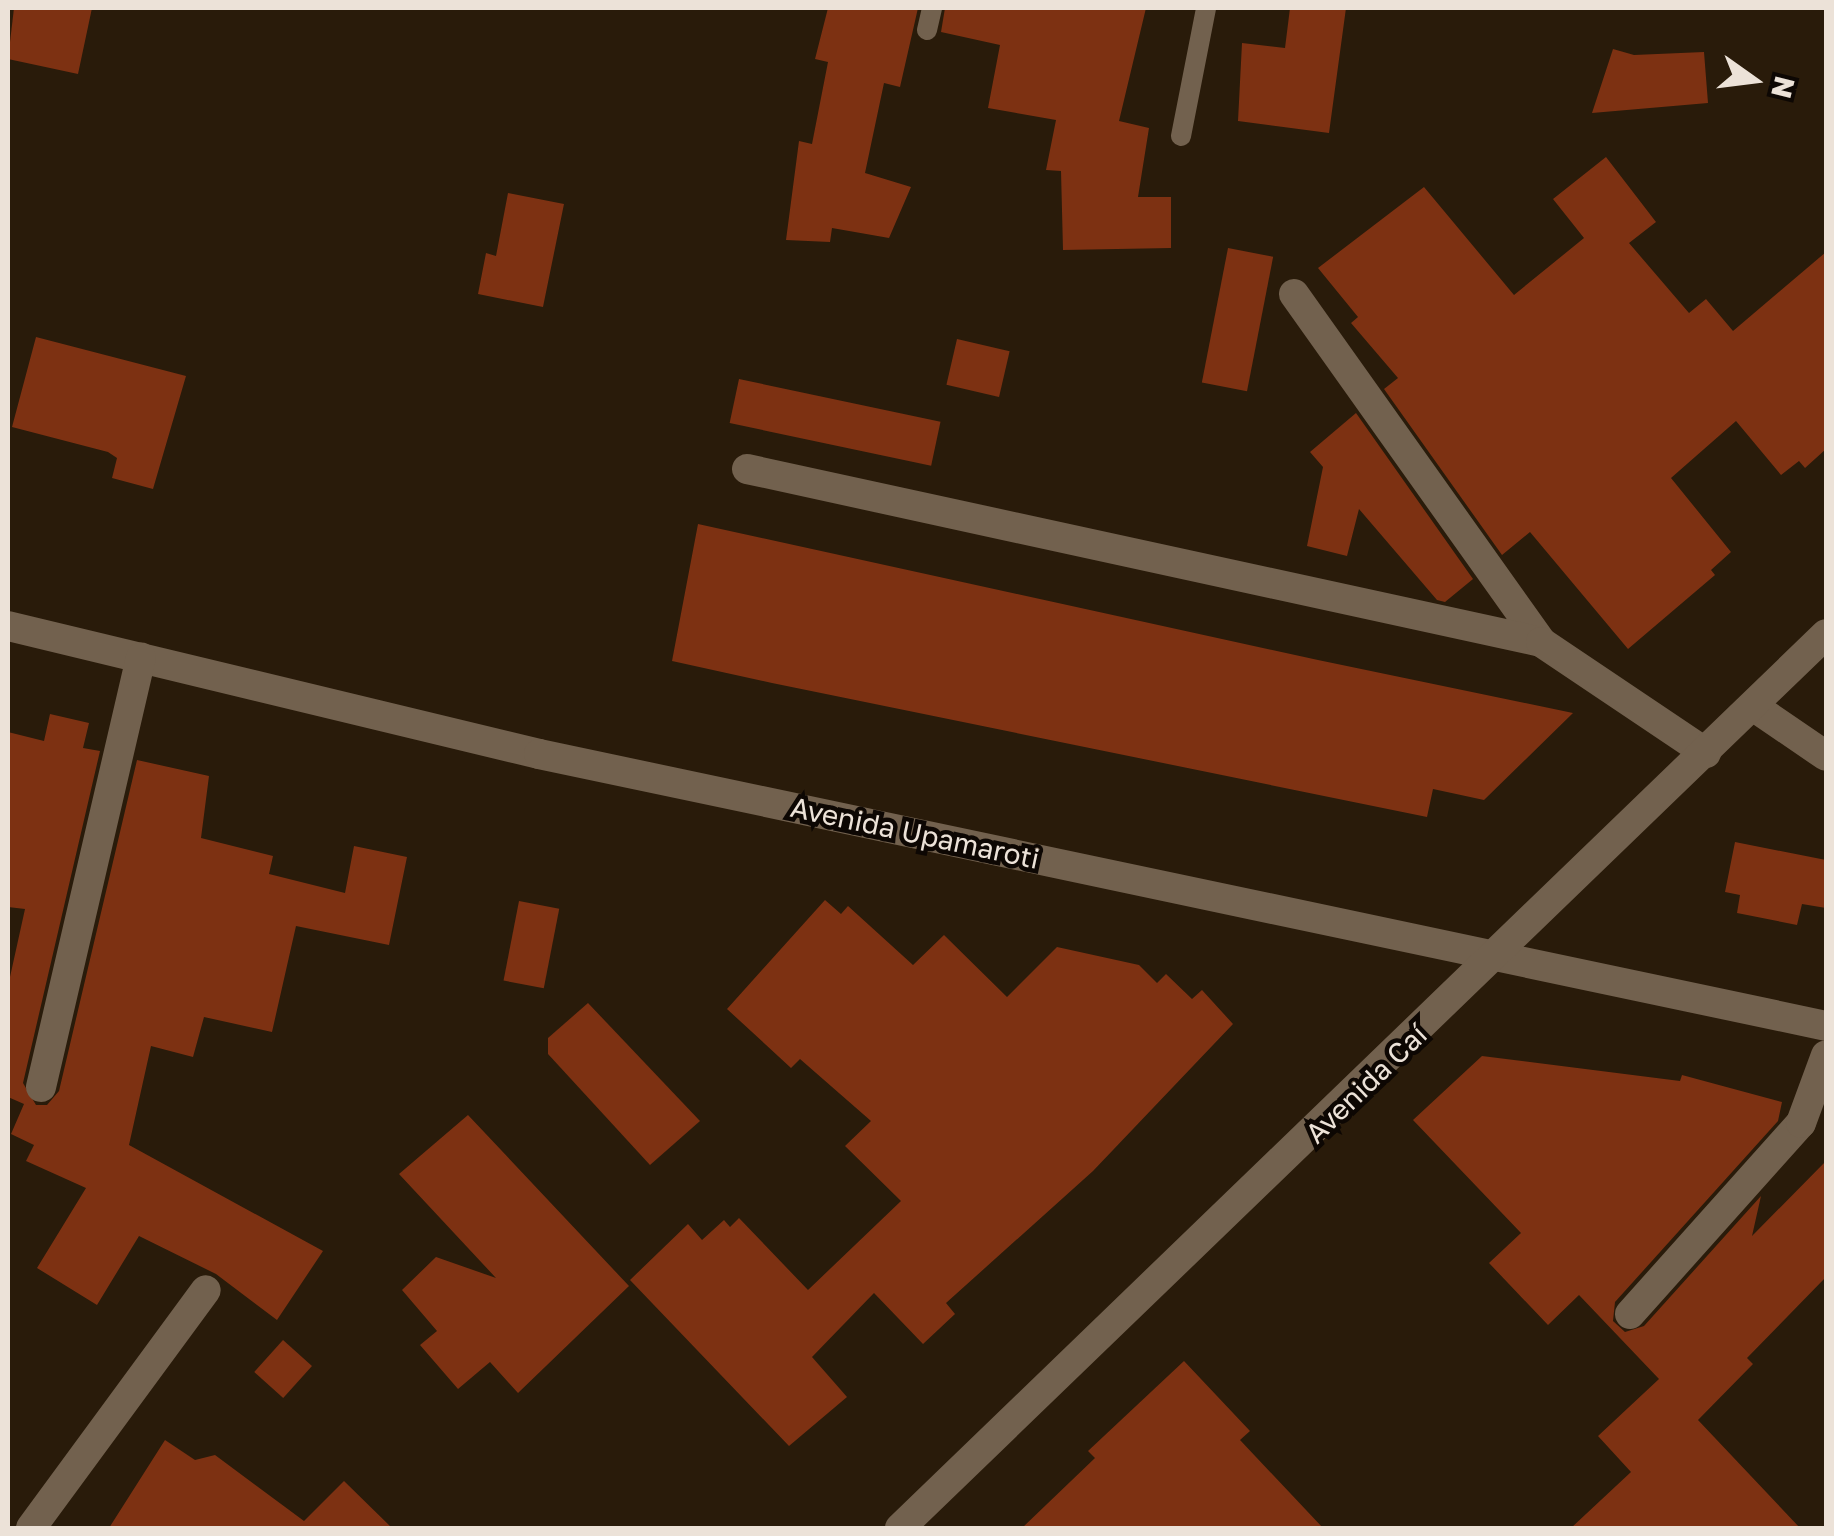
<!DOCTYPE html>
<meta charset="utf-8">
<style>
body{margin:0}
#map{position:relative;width:1834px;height:1536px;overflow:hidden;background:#291b0a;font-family:"Golos Text",sans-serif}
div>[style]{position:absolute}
.building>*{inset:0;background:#7d3112;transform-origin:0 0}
.lane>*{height:20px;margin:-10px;padding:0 10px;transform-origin:10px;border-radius:10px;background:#72614e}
.street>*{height:30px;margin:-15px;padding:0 15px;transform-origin:15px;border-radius:15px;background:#72614e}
span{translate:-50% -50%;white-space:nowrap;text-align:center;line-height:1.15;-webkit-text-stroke:9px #0d0703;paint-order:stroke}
.street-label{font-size:28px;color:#ece2d8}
.frame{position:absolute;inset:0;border:10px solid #ece2d8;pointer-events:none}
.north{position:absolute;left:1704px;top:30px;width:100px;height:100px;-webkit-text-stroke:8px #0d0703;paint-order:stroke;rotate:104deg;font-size:28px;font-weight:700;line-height:40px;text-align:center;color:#ece2d8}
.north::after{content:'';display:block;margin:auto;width:35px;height:45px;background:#ece2d8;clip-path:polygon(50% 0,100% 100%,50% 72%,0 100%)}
</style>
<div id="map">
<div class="building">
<div style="clip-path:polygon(14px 8px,92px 8px,78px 74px,8px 59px)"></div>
<div style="clip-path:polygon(828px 8px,918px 8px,900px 87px,884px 83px,865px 173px,911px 187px,889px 238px,832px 228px,830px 242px,786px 240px,799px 141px,812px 144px,828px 62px,815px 59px)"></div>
<div style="clip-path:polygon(945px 8px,1146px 8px,1119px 121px,1149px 128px,1138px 197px,1171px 197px,1171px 248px,1063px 250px,1061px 171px,1046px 170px,1056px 120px,988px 108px,1000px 45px,941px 32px)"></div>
<div style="clip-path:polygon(1290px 8px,1346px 8px,1329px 133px,1238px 121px,1242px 43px,1285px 48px)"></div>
<div style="clip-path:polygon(1613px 49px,1634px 55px,1704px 52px,1708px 103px,1592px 113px)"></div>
<div style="clip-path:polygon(1606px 157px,1656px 222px,1629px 243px,1689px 313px,1706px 299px,1733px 331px,1826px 252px,1826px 449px,1805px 468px,1799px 461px,1781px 475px,1736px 421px,1671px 478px,1731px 552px,1711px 570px,1715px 575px,1628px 649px,1530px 532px,1502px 555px,1384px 389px,1398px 378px,1351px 323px,1358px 317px,1318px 268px,1424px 187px,1514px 295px,1584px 238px,1553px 199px)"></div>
<div style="clip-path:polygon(508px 193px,564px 204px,543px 307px,478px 294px,486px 253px,496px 256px)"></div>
<div style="left:1228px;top:248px;width:46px;height:137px;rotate:11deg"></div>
<div style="clip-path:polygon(36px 337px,186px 376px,153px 489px,112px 478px,117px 458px,108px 452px,12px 427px)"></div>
<div style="left:957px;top:339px;width:54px;height:47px;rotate:13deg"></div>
<div style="left:739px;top:379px;width:206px;height:45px;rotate:12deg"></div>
<div style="clip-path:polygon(1356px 413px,1473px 579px,1445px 602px,1437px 600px,1359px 509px,1347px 556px,1307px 546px,1323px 467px,1310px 452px)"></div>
<div style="clip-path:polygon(698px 524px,1318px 660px,1573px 713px,1484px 800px,1433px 789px,1427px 817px,772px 683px,672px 661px)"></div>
<div style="clip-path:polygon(50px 714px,89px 723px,83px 748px,100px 751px,23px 1083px,36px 1105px,47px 1105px,59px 1091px,137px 760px,209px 776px,201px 838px,273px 856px,269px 874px,345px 893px,354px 846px,407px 857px,389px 945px,296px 926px,272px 1032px,204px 1017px,193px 1057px,151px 1046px,129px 1145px,323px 1251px,277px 1320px,216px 1274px,139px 1236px,97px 1305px,37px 1268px,86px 1188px,26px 1161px,34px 1145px,11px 1134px,24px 1104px,8px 1097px,8px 986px,25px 909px,8px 907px,8px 732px,44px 741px)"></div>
<div style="clip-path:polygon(1735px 842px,1826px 860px,1826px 908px,1802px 904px,1797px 925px,1737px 913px,1740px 895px,1725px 892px)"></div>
<div style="clip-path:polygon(825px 900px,841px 914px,848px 906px,913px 965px,944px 935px,1007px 997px,1057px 947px,1139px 965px,1157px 983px,1166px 974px,1192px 999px,1202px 990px,1233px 1024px,1093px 1171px,946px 1303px,955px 1314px,923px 1344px,874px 1293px,812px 1357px,847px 1397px,789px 1446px,630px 1280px,688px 1224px,702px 1240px,724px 1220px,730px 1227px,739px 1218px,808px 1290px,901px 1201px,845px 1146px,871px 1121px,800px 1059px,791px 1068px,727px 1009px)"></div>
<div style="left:519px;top:901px;width:41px;height:81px;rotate:11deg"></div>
<div style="clip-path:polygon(588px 1003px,700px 1121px,650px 1165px,548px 1054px,548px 1038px)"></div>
<div style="clip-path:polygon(1482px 1056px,1680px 1081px,1682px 1075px,1782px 1102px,1778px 1121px,1615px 1302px,1613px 1321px,1625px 1332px,1644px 1326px,1761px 1196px,1752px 1236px,1826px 1161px,1826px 1277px,1747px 1358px,1753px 1364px,1698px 1420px,1800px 1528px,1571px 1528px,1631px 1472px,1598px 1436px,1659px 1379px,1579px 1295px,1548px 1325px,1489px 1263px,1521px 1233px,1413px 1120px)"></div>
<div style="clip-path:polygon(468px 1115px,629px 1286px,518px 1393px,490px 1362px,458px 1389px,420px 1345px,437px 1331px,402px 1290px,436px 1257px,496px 1278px,399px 1174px)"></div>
<div style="left:283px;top:1340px;width:39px;height:43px;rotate:42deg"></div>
<div style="clip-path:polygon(1184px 1361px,1250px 1431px,1240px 1440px,1323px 1528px,1022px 1528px,1095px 1458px,1088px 1451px)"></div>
<div style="clip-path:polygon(165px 1440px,195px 1460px,215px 1455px,304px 1521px,344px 1481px,392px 1528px,109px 1528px)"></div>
</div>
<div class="lane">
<div style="left:927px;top:30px;width:23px;rotate:-77deg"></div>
<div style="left:1181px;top:136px;width:130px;rotate:-78.9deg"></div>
</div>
<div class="street">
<div style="left:1294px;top:294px;width:427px;rotate:54.6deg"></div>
<div style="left:747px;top:469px;width:813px;rotate:12.29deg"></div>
<div style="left:1541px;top:642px;width:199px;rotate:33.9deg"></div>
<div style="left:8px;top:626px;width:546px;rotate:13.55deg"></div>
<div style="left:539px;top:754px;width:1315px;rotate:11.93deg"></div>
<div style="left:1753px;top:706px;width:88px;rotate:34.4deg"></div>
<div style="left:41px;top:1087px;width:441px;rotate:-76.9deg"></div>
<div style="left:1630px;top:1314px;width:256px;rotate:-48.2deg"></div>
<div style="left:1801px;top:1123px;width:72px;rotate:-69.8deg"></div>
<div style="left:31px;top:1528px;width:295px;rotate:-53.7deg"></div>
<div style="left:900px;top:1528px;width:1287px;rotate:-43.99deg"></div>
</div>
<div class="street-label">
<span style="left:915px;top:833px;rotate:12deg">Avenida Upamaroti</span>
<span style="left:1366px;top:1084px;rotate:-44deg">Avenida Caí</span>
</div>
<div class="frame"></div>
<div class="north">N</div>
</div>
